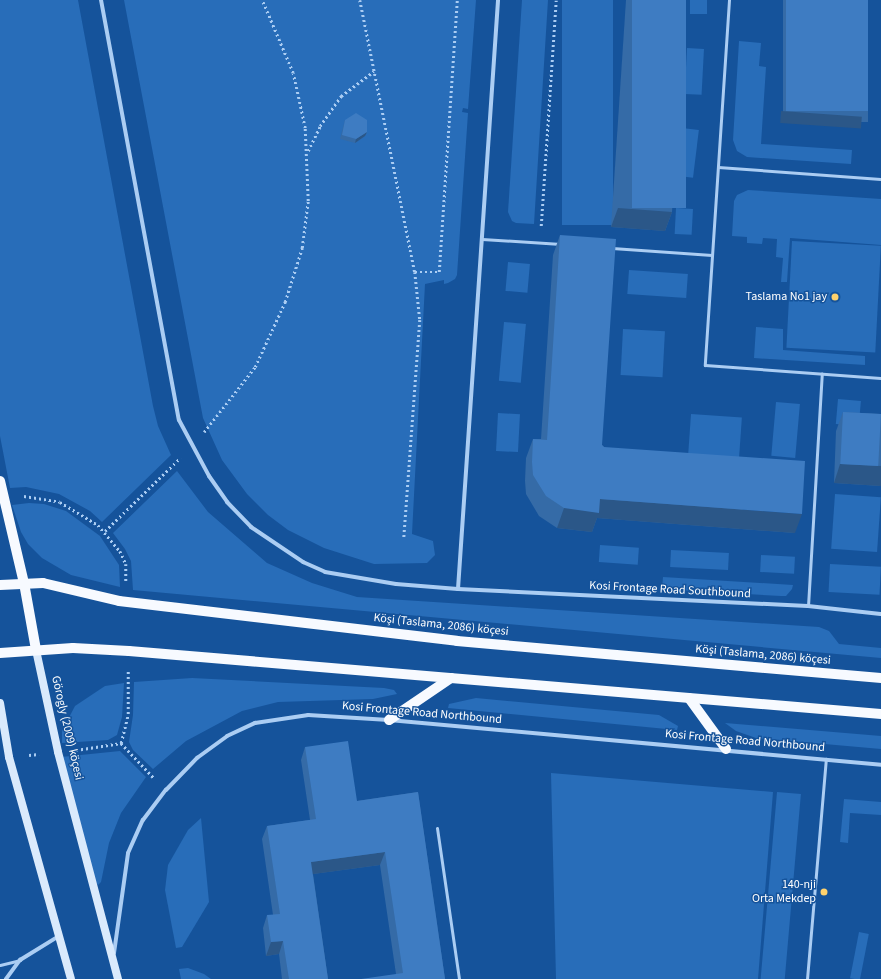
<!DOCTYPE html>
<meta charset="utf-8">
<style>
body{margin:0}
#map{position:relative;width:881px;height:979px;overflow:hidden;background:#15539b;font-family:"Source Sans 3",sans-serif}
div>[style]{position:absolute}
.green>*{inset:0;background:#286db9;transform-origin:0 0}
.path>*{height:2.5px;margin-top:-1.25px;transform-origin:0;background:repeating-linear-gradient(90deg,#abcdf3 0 2px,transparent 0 5px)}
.lane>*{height:3px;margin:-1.5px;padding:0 1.5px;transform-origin:1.5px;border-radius:1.5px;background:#abcdf3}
.street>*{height:4px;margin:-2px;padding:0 2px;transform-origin:2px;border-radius:2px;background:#abcdf3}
.secondary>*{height:8px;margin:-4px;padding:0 4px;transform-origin:4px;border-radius:4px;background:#daeafc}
.primary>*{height:10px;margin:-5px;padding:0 5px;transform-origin:5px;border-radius:5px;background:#f7faff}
.wall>*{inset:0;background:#356ba7;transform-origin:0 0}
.shaded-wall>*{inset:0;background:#2b5788;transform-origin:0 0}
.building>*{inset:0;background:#3e7cc2;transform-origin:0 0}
.dots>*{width:11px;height:11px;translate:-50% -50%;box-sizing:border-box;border:2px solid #15539b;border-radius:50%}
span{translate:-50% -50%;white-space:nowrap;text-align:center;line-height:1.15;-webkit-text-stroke:3px #15539b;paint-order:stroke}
.poi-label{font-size:12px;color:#fff}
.right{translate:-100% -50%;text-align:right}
.street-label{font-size:12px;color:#fff}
</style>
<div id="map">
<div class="green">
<div style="clip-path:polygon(0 0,78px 0,153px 406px,158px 426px,171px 455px,102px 522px,90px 511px,59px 494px,26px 487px,10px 488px,0 436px)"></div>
<div style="clip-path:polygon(124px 0,476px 0,468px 109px,463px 108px,462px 112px,468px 113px,457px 275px,455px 279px,448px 283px,444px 284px,444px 280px,425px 284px,412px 534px,433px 541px,435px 555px,427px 563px,374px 564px,324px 548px,288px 530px,268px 515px,247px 494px,222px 460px,203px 418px)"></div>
<div style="clip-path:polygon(522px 0,548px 0,534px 224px,516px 223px,512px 221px,508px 212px)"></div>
<div style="left:562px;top:0;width:51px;height:225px"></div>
<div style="left:690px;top:0;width:17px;height:14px"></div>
<div style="clip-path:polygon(739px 41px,761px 43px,759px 66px,766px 67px,761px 144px,852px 150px,851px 164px,747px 157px,737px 151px,733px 140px)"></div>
<div style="left:687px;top:48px;width:17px;height:46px;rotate:3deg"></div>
<div style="left:682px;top:128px;width:17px;height:48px;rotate:7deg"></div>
<div style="clip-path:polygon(748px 190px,881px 199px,881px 245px,790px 238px,787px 282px,781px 282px,783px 258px,776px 257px,777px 239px,763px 238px,762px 244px,747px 243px,747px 237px,732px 236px,734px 201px,737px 195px)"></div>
<div style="left:676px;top:208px;width:17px;height:26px;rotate:3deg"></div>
<div style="left:792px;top:241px;width:89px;height:107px;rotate:3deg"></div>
<div style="left:508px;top:262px;width:22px;height:29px;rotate:5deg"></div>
<div style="left:629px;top:270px;width:59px;height:24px;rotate:4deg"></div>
<div style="left:504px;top:322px;width:22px;height:59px;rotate:5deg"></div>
<div style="clip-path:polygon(756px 327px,783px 329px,783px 350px,865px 356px,865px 365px,754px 358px)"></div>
<div style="left:623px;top:329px;width:42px;height:46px;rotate:3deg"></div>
<div style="left:838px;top:399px;width:23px;height:25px;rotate:5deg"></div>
<div style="left:776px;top:402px;width:24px;height:54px;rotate:5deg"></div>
<div style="left:498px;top:413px;width:22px;height:38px;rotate:3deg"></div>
<div style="left:691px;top:414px;width:51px;height:40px;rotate:4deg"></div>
<div style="clip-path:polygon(177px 471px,208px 512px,267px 563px,312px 583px,357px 597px,819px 627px,829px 631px,839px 644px,881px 648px,881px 658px,133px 590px,131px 561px,125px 549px,113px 533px)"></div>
<div style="left:835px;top:494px;width:46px;height:55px;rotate:4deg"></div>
<div style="clip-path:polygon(29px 503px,44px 504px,66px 511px,100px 536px,119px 565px,120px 587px,71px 575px,42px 558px,28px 544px,21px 532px,12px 505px)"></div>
<div style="left:600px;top:545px;width:39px;height:17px;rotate:4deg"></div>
<div style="left:671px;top:550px;width:58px;height:17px;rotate:3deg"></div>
<div style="left:761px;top:555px;width:34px;height:17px;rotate:3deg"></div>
<div style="left:830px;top:564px;width:51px;height:28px;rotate:3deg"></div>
<div style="clip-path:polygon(663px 577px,793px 585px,792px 589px,786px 596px,781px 596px,662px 589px)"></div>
<div style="clip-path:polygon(192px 678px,384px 688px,394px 690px,397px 694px,373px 699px,278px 702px,242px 711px,186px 741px,153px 769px,133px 750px,129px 742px,133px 715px,134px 682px)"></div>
<div style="clip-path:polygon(124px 683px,122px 717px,117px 735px,108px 740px,62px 743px,62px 731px,75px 706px,105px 686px)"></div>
<div style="clip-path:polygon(476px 698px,659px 715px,678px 726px,677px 730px,448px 708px,449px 704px)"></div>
<div style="clip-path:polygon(725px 723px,881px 736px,881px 749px,756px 738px,736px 731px)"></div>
<div style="clip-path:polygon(120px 751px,146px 777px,121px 813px,109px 843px,101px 882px,98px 885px,95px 881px,61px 757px)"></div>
<div style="clip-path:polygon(551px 773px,773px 792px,758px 979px,556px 979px)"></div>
<div style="left:777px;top:792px;width:24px;height:188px;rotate:5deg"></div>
<div style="clip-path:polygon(844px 799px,881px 802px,881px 815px,850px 813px,848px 843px,840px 842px)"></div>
<div style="clip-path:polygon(201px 818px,209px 902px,182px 947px,176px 948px,165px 890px,168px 865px,188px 830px)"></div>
<div style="left:859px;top:932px;width:10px;height:47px;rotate:11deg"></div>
<div style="clip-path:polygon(188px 968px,204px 974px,211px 979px,181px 979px,179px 969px)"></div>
</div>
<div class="path">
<div style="left:360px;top:0;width:278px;rotate:78.6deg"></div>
<div style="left:415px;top:272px;width:48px;rotate:84.1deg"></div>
<div style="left:420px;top:320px;width:218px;rotate:94.2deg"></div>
<div style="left:308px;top:151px;width:28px;rotate:-64deg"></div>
<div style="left:320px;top:126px;width:37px;rotate:-55deg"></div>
<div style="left:341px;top:96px;width:41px;rotate:-37.1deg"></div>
<div style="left:541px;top:226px;width:226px;rotate:-86.2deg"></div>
<div style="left:415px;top:272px;width:24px"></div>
<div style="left:439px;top:272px;width:273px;rotate:-86.2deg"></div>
<div style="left:204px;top:432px;width:83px;rotate:-51.9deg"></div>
<div style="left:255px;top:367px;width:72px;rotate:-65.2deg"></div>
<div style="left:285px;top:302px;width:57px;rotate:-72.5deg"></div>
<div style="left:302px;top:248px;width:47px;rotate:-82.7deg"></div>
<div style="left:308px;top:201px;width:73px;rotate:-92.4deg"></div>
<div style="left:305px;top:128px;width:56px;rotate:-102.3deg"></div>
<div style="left:293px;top:73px;width:79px;rotate:-113deg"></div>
<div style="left:24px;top:496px;width:36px;rotate:9deg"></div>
<div style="left:60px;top:502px;width:44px;rotate:31.2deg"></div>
<div style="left:98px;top:525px;width:34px;rotate:50deg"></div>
<div style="left:120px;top:551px;width:14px;rotate:65deg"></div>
<div style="left:126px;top:564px;width:19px;rotate:90deg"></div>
<div style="left:105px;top:531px;width:105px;rotate:-44.2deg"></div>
<div style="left:121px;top:743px;width:30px;rotate:-76deg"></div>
<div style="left:128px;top:714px;width:44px;rotate:-90deg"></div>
<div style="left:76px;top:750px;width:46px;rotate:-8.8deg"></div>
<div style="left:121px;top:743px;width:48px;rotate:46.7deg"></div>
<div style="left:29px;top:755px;width:10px;rotate:-6deg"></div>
</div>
<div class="lane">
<div style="left:729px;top:0;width:366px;rotate:93.8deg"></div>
<div style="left:705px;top:365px;width:176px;rotate:4.2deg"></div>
<div style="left:718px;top:167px;width:163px;rotate:4.2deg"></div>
<div style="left:482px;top:239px;width:79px;rotate:3.6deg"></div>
<div style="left:612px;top:248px;width:100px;rotate:4deg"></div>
<div style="left:808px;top:606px;width:233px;rotate:-86.6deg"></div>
<div style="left:437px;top:828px;width:153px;rotate:81.7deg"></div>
<div style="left:0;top:965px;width:21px;rotate:-14deg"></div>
<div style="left:807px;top:979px;width:221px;rotate:-85.1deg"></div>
</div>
<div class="street">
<div style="left:101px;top:0;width:427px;rotate:79.5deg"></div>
<div style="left:179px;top:420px;width:64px;rotate:61.8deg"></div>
<div style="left:209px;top:476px;width:32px;rotate:55deg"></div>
<div style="left:227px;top:502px;width:35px;rotate:46deg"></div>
<div style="left:251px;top:527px;width:63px;rotate:33.9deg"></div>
<div style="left:303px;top:562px;width:24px;rotate:24deg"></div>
<div style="left:325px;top:572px;width:72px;rotate:9.6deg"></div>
<div style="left:396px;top:584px;width:62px;rotate:4.6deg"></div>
<div style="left:458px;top:589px;width:350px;rotate:2.8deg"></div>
<div style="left:808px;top:606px;width:73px;rotate:6.3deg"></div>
<div style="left:458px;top:589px;width:590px;rotate:-86.11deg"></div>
<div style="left:114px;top:953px;width:101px;rotate:-82deg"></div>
<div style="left:128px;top:853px;width:36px;rotate:-66deg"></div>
<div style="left:143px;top:820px;width:38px;rotate:-53deg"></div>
<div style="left:166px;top:790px;width:45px;rotate:-45.9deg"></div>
<div style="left:197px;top:758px;width:37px;rotate:-36deg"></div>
<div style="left:227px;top:736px;width:31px;rotate:-25deg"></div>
<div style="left:255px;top:723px;width:54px;rotate:-8.6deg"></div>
<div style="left:308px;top:715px;width:81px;rotate:3.5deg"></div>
<div style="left:389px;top:720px;width:494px;rotate:5.2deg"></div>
<div style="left:6px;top:979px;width:24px;rotate:-54deg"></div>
<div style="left:20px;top:960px;width:46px;rotate:-31.6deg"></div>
</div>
<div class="secondary">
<div style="left:36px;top:650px;width:104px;rotate:77.8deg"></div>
<div style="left:58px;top:752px;width:235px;rotate:75.2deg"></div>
<div style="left:0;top:703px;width:55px;rotate:80.5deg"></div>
<div style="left:9px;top:757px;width:230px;rotate:74.4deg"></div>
</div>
<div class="primary">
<div style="left:0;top:481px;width:105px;rotate:76.8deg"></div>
<div style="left:24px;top:583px;width:68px;rotate:79.8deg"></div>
<div style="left:0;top:585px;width:43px;rotate:-2.7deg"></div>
<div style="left:43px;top:583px;width:78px;rotate:13.3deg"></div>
<div style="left:119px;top:601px;width:340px;rotate:6.7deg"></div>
<div style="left:457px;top:641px;width:426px;rotate:5deg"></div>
<div style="left:0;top:653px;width:73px;rotate:-3.9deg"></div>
<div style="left:73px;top:648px;width:56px;rotate:3.1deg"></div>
<div style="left:129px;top:651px;width:755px;rotate:4.79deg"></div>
<div style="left:689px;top:698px;width:63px;rotate:54deg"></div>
<div style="left:389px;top:720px;width:75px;rotate:-34.1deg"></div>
</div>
<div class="wall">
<div style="clip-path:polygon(626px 0,686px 0,672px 212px,665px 231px,611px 227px)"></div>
<div style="left:783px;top:0;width:85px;height:122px"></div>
<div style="clip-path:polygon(345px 120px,367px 132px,365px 136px,355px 143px,340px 139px)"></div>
<div style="clip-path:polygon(560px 235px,602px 445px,604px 447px,795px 533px,597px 518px,592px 532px,557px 528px,539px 516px,526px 494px,525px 481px,526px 458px,533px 439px,541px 439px,553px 255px)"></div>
<div style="clip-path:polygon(843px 412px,881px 414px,881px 486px,834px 483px,836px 431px)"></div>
<div style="clip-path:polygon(305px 747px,357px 801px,418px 792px,445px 979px,396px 974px,380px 865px,313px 874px,328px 979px,282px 979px,279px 954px,266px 956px,263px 928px,267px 915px,273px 915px,262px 839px,267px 826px,310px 820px,301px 760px)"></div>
</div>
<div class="shaded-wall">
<div style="left:781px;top:111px;width:81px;height:12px;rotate:4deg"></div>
<div style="clip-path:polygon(367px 132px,365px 136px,355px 143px,356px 139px)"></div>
<div style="clip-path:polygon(618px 208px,672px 212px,665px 231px,611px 227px)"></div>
<div style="clip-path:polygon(840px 464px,881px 466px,881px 486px,834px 483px)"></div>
<div style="clip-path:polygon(600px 499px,802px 514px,795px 533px,597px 518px,592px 532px,557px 528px,564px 508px)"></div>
<div style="clip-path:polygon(385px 852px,380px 865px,306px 875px,311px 862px)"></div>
<div style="clip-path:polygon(283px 941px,279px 954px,266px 956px,271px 942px)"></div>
</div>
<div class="building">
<div style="left:632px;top:0;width:54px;height:208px"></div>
<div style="left:786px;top:0;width:82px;height:111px"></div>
<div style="clip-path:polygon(356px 113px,367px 120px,367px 132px,356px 139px,342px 135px,345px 120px)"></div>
<div style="clip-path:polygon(560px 235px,616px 239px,602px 445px,604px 447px,805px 461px,802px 514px,600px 499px,599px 513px,564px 508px,546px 496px,533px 475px,532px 462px,533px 439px,547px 440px)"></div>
<div style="left:843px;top:412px;width:38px;height:52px;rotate:3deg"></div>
<div style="clip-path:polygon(348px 741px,357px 801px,418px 792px,445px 979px,361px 979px,403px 973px,385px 852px,311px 862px,328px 979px,289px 979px,283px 941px,271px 942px,267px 915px,280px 914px,267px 826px,316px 819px,305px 747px)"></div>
</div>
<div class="dots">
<div style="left:835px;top:297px;background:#ffd26d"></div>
<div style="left:824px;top:892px;background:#ffd26d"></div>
</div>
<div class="poi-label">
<span class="right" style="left:827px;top:297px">Taslama No1 jay</span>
<span class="right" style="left:816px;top:892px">140-nji<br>Orta Mekdep</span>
</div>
<div class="street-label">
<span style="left:670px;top:590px;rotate:3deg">Kosi Frontage Road Southbound</span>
<span style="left:441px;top:625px;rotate:6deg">Köşi (Taslama, 2086) köçesi</span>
<span style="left:763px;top:655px;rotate:5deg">Köşi (Taslama, 2086) köçesi</span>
<span style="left:422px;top:713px;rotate:5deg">Kosi Frontage Road Northbound</span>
<span style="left:67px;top:728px;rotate:77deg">Görogly (2009) köçesi</span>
<span style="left:745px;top:741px;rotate:5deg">Kosi Frontage Road Northbound</span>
</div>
</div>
